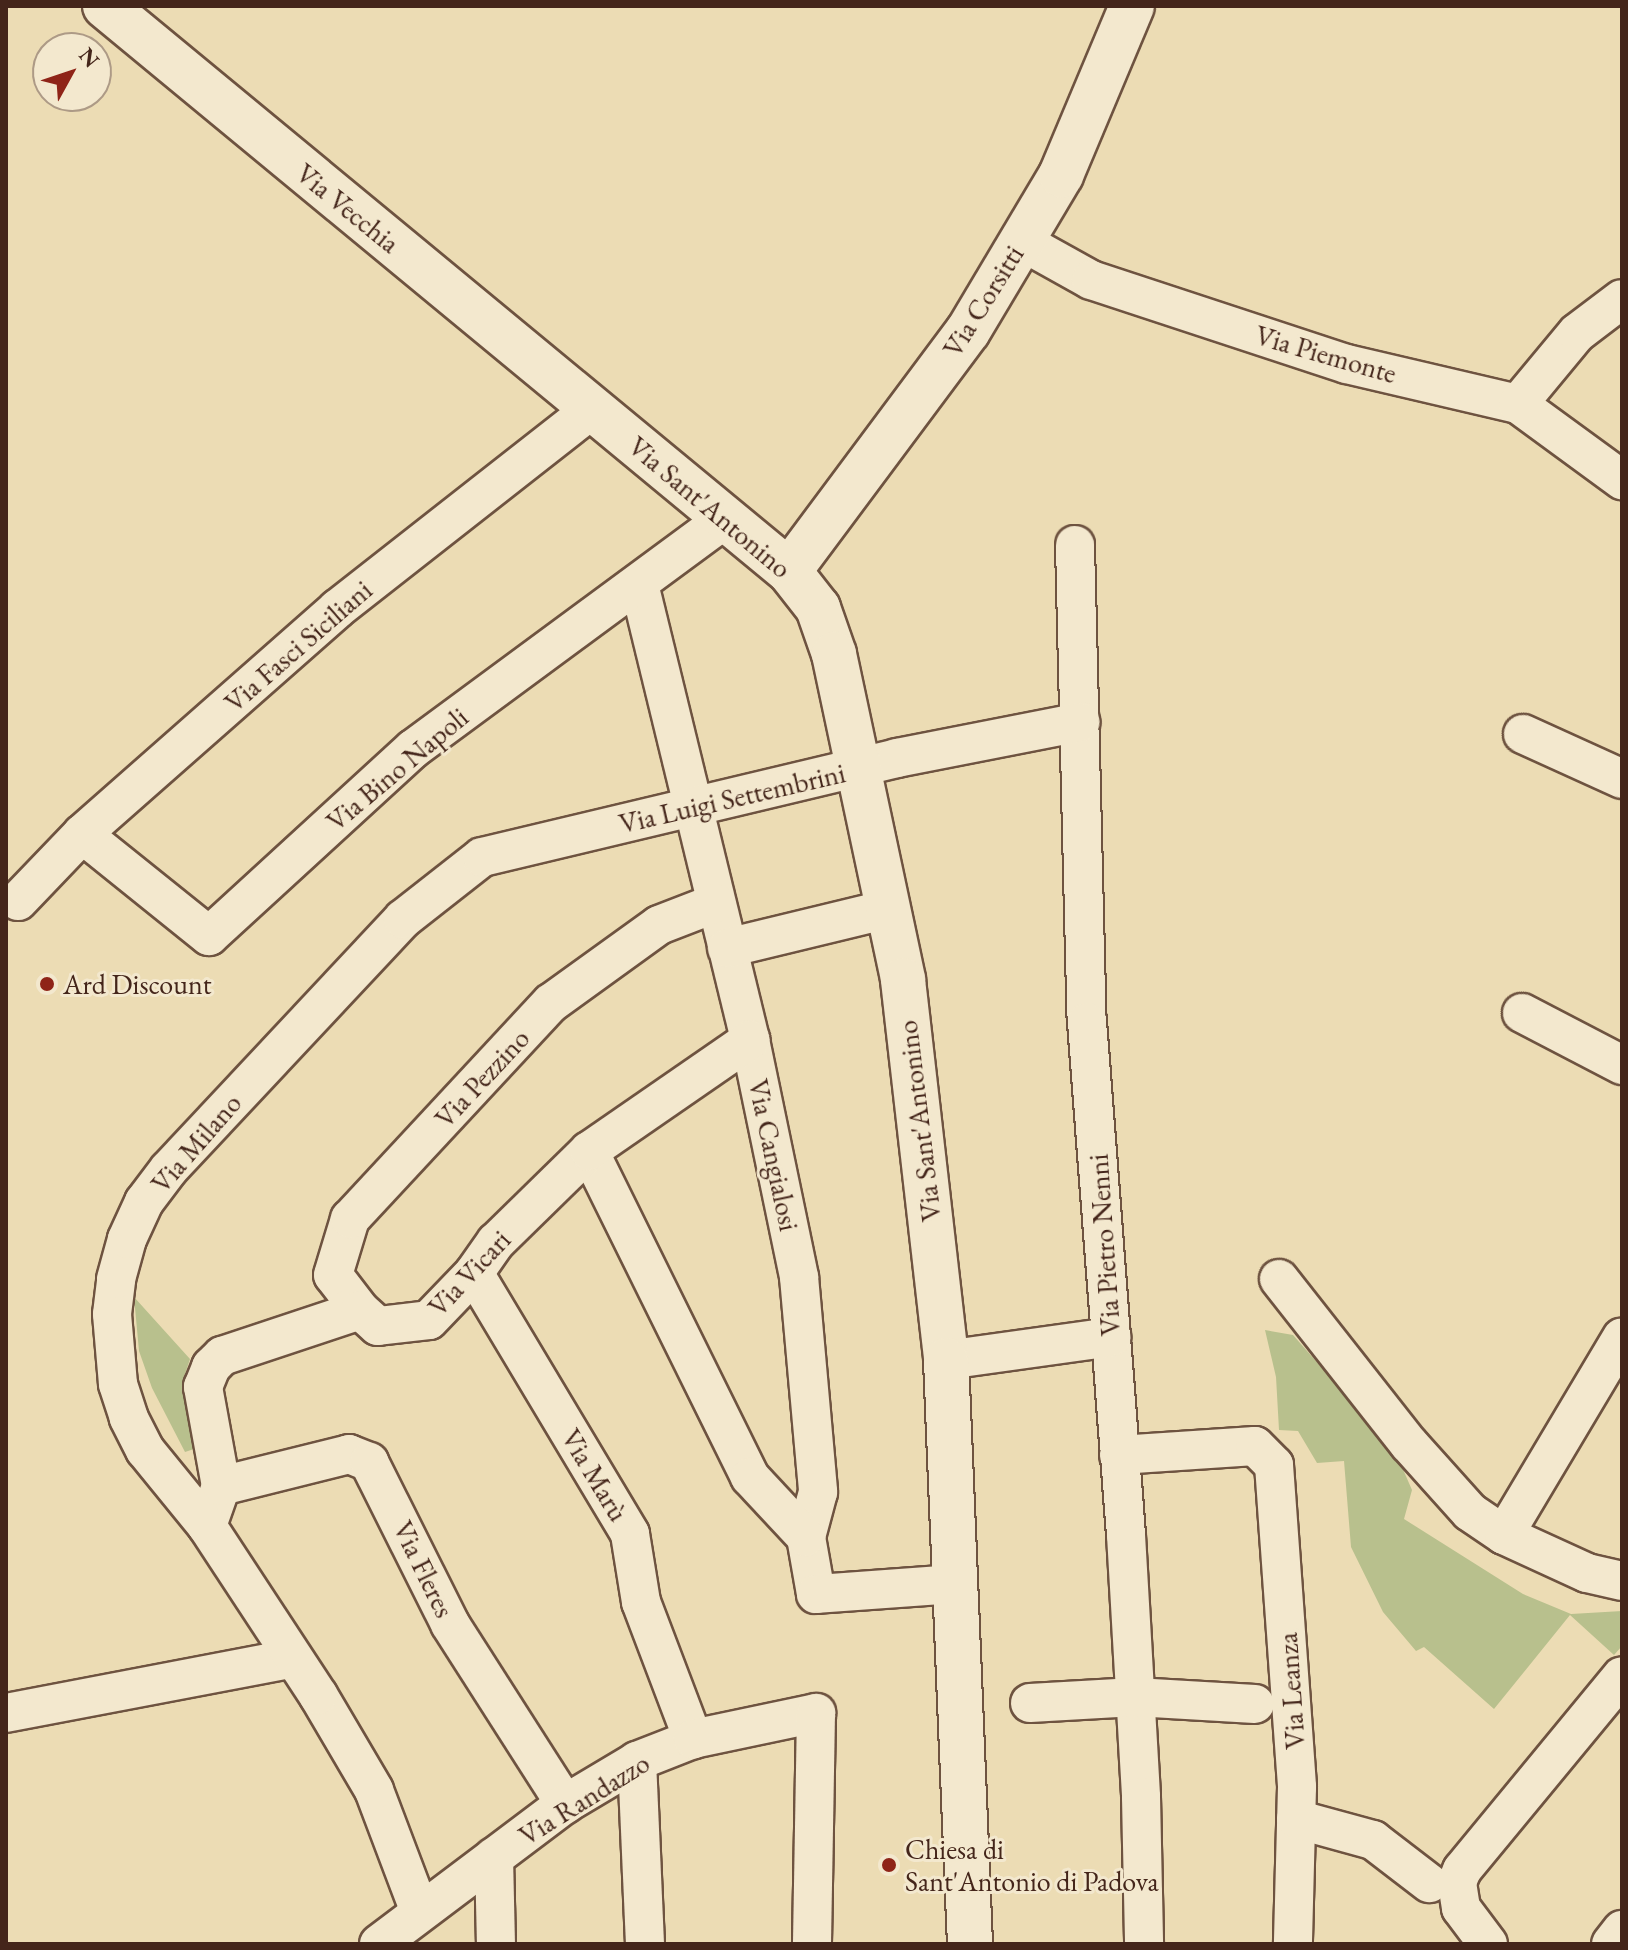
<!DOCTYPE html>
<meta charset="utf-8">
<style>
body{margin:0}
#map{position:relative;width:1628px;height:1950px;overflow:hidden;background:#ecdcb4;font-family:"EB Garamond",serif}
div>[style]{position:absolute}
.green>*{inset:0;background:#b8c08d}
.roads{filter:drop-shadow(2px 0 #6e5340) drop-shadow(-2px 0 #6e5340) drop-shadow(0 2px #6e5340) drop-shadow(0 -2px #6e5340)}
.minor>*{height:38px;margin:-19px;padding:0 19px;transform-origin:19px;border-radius:19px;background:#f3e8ce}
.tertiary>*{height:44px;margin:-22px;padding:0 22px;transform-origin:22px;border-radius:22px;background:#f3e8ce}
.dots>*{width:22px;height:22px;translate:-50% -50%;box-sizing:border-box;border:4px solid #f3e8ce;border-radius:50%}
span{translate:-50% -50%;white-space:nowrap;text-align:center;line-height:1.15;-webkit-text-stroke:6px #f3e8ce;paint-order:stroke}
.street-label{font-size:28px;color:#44251a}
.poi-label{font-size:28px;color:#44251a}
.left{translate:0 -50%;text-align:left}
.frame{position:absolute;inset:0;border:8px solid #44251a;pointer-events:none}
.north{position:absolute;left:32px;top:32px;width:80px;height:80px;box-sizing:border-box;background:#f3e8ce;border:2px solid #ad9a86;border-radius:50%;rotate:50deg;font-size:22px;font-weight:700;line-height:32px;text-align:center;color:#44251a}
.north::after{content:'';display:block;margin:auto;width:28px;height:36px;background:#8f2418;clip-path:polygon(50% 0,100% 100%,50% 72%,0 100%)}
</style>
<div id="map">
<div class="green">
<div style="clip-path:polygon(134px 1297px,190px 1359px,184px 1377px,195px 1434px,194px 1449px,185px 1452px,152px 1388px,139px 1351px)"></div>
<div style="clip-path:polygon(1265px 1330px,1293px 1335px,1395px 1451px,1412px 1490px,1404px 1519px,1523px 1594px,1571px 1614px,1622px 1611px,1622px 1646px,1614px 1655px,1570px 1615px,1494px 1709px,1424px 1647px,1416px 1651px,1383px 1612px,1351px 1547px,1344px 1461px,1317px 1463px,1298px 1431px,1279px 1430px,1276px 1377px)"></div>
</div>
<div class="roads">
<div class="minor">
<div style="left:1021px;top:241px;width:80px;rotate:29.1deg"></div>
<div style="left:1091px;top:280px;width:269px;rotate:18.2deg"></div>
<div style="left:1347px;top:364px;width:176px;rotate:13.2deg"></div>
<div style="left:1518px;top:404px;width:129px;rotate:36.2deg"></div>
<div style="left:1518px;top:404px;width:92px;rotate:-50.3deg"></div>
<div style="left:1577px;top:333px;width:56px;rotate:-37.1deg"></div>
<div style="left:1075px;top:545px;width:477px;rotate:88.6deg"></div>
<div style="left:1087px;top:1022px;width:514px;rotate:85.65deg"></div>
<div style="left:1126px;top:1535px;width:262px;rotate:86.7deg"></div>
<div style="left:1141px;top:1797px;width:147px;rotate:88.8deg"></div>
<div style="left:639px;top:584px;width:469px;rotate:76.3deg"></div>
<div style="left:750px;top:1040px;width:242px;rotate:78.3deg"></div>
<div style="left:799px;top:1277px;width:216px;rotate:84.9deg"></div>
<div style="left:818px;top:1492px;width:47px;rotate:104.9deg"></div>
<div style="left:806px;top:1537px;width:58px;rotate:80deg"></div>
<div style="left:816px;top:1594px;width:141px;rotate:-4.1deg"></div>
<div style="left:1523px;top:734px;width:109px;rotate:24.4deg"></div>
<div style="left:82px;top:834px;width:163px;rotate:38.8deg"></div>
<div style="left:209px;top:936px;width:277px;rotate:-42.5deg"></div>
<div style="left:413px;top:749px;width:389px;rotate:-36.4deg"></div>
<div style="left:18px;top:901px;width:93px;rotate:-46.3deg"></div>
<div style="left:82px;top:834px;width:340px;rotate:-41.4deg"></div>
<div style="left:337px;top:609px;width:325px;rotate:-38.1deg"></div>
<div style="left:727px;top:948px;width:166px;rotate:-13.6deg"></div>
<div style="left:1522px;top:1013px;width:113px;rotate:27.5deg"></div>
<div style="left:589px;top:1151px;width:364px;rotate:63.7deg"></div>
<div style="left:750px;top:1477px;width:82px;rotate:47deg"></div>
<div style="left:474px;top:1273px;width:304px;rotate:59.1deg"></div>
<div style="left:630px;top:1534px;width:69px;rotate:80.8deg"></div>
<div style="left:641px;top:1602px;width:147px;rotate:69.2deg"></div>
<div style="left:1279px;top:1279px;width:210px;rotate:51.8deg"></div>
<div style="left:1409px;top:1444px;width:91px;rotate:48.1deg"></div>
<div style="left:1470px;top:1512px;width:41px;rotate:34.1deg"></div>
<div style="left:1504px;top:1535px;width:91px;rotate:24.6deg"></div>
<div style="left:1587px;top:1573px;width:36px;rotate:13deg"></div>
<div style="left:360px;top:1310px;width:44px;rotate:-127.6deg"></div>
<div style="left:333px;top:1275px;width:59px;rotate:-73.1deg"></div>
<div style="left:350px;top:1219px;width:295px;rotate:-47.1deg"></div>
<div style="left:551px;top:1003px;width:133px;rotate:-35.8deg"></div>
<div style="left:659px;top:925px;width:61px;rotate:-21.1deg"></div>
<div style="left:946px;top:1360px;width:167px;rotate:-7.9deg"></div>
<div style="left:1119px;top:1455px;width:136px;rotate:-3.8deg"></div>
<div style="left:1255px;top:1446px;width:27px;rotate:45deg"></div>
<div style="left:1274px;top:1465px;width:323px;rotate:85.9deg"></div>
<div style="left:1297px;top:1787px;width:157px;rotate:91.5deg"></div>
<div style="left:221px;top:1486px;width:132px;rotate:-14deg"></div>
<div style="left:349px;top:1454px;width:22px;rotate:22deg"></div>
<div style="left:369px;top:1462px;width:181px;rotate:63.4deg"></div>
<div style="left:450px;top:1624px;width:214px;rotate:57.4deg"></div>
<div style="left:207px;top:1526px;width:42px;rotate:-70.7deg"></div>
<div style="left:221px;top:1486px;width:101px;rotate:-100.3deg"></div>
<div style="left:203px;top:1387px;width:22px;rotate:-68deg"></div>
<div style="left:211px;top:1367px;width:16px;rotate:-45deg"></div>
<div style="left:222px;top:1356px;width:145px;rotate:-18.4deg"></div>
<div style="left:360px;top:1310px;width:24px;rotate:42deg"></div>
<div style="left:378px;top:1326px;width:51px;rotate:-6.7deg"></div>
<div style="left:429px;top:1320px;width:65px;rotate:-46.2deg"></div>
<div style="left:474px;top:1273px;width:38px;rotate:-55deg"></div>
<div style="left:496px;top:1242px;width:130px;rotate:-44.4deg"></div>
<div style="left:589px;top:1151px;width:196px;rotate:-34.6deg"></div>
<div style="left:1504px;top:1535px;width:230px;rotate:-59.2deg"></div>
<div style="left:1030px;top:1703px;width:105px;rotate:-3.3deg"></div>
<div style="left:1135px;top:1697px;width:120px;rotate:3.3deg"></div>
<div style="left:6px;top:1713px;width:292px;rotate:-10.8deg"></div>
<div style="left:637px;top:1761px;width:183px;rotate:87.5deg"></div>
<div style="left:1296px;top:1819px;width:80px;rotate:15.3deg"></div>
<div style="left:1373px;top:1840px;width:71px;rotate:37.5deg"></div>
<div style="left:494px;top:1857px;width:87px;rotate:88.7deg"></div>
<div style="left:420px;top:1912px;width:130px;rotate:-110.7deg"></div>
<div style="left:374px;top:1790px;width:110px;rotate:-120.5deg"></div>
<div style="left:318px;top:1695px;width:202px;rotate:-123.3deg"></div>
<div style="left:207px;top:1526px;width:98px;rotate:-129.2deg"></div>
<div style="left:145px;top:1450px;width:36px;rotate:-117deg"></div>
<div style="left:129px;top:1418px;width:36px;rotate:-108deg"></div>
<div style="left:118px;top:1384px;width:70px;rotate:-94.9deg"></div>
<div style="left:112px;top:1314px;width:35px;rotate:-83deg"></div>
<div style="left:116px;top:1279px;width:41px;rotate:-74.6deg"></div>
<div style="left:127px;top:1239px;width:41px;rotate:-65.3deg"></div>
<div style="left:144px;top:1202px;width:41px;rotate:-52.9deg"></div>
<div style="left:169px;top:1169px;width:342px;rotate:-46.9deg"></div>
<div style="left:403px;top:919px;width:100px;rotate:-38.1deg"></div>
<div style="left:482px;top:857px;width:427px;rotate:-13.4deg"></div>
<div style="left:897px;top:758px;width:187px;rotate:-11.1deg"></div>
<div style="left:379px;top:1944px;width:233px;rotate:-37deg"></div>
<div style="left:565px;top:1804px;width:84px;rotate:-30.8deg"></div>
<div style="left:637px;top:1761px;width:60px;rotate:-21.4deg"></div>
<div style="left:693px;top:1739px;width:126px;rotate:-11.9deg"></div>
<div style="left:816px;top:1713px;width:231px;rotate:91deg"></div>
<div style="left:1488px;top:1944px;width:45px;rotate:-126.9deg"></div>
<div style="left:1461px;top:1908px;width:26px;rotate:-99deg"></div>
<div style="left:1457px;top:1882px;width:13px;rotate:-67deg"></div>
<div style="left:1462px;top:1870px;width:251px;rotate:-50.5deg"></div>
<div style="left:1611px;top:1944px;width:18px;rotate:-52deg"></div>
</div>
<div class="tertiary">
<div style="left:105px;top:6px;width:887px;rotate:39.56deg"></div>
<div style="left:789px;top:571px;width:47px;rotate:51.9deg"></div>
<div style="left:818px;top:608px;width:49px;rotate:70.8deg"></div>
<div style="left:834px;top:654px;width:333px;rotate:78deg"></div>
<div style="left:903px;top:980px;width:382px;rotate:83.5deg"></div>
<div style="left:946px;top:1360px;width:584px;rotate:87.65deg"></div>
<div style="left:789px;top:571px;width:299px;rotate:-53.3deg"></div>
<div style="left:968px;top:331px;width:182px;rotate:-59.2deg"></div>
<div style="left:1061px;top:175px;width:183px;rotate:-67.2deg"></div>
</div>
</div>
<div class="dots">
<div style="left:47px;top:984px;background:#8f2418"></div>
<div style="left:889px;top:1865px;background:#8f2418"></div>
</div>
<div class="street-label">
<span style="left:348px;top:208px;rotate:39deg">Via Vecchia</span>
<span style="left:983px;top:301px;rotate:-58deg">Via Corsitti</span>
<span style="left:1326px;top:354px;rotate:16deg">Via Piemonte</span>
<span style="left:710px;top:507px;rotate:40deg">Via Sant'Antonino</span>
<span style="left:298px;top:646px;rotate:-41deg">Via Fasci Siciliani</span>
<span style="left:397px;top:769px;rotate:-40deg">Via Bino Napoli</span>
<span style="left:732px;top:798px;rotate:-13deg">Via Luigi Settembrini</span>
<span style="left:482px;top:1078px;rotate:-47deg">Via Pezzino</span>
<span style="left:919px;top:1121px;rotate:-97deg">Via Sant'Antonino</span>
<span style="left:196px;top:1143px;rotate:-49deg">Via Milano</span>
<span style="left:774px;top:1155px;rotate:78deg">Via Cangialosi</span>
<span style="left:1104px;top:1245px;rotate:-94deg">Via Pietro Nenni</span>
<span style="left:469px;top:1273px;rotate:-47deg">Via Vicari</span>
<span style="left:595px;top:1475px;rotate:59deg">Via Marù</span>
<span style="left:424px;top:1569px;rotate:64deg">Via Fleres</span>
<span style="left:1291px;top:1691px;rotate:-94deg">Via Leanza</span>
<span style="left:584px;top:1799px;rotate:-32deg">Via Randazzo</span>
</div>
<div class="poi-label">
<span class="left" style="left:63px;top:984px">Ard Discount</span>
<span class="left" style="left:905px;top:1865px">Chiesa di<br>Sant'Antonio di Padova</span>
</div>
<div class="frame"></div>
<div class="north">N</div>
</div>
